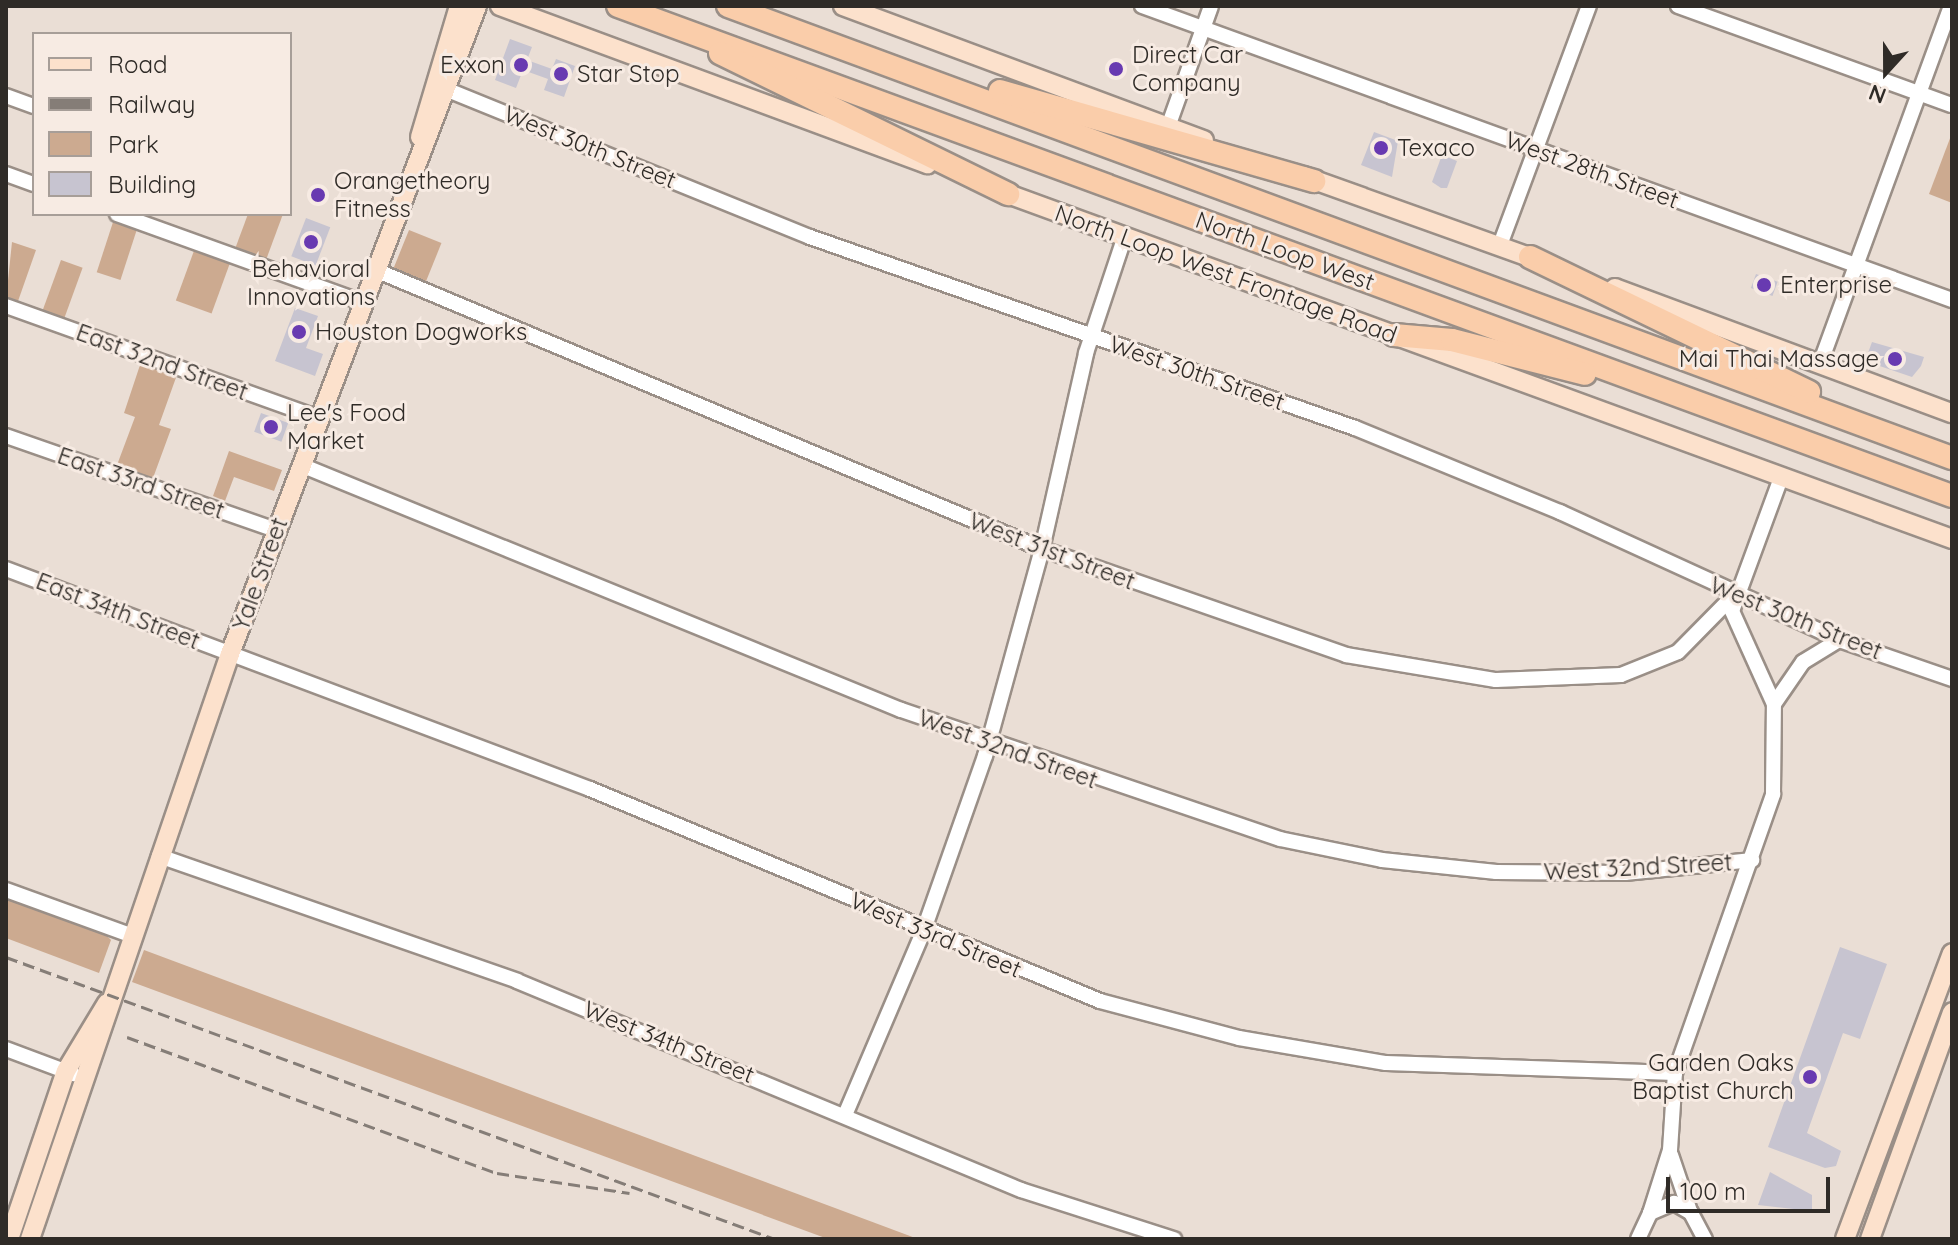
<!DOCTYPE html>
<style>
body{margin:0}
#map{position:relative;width:1958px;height:1245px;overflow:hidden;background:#eaded5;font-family:Quicksand,sans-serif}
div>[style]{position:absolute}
.green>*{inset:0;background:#ccaa90;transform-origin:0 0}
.building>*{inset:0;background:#c7c4d0;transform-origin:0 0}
.roads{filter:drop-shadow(2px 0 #9a8f87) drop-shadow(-2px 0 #9a8f87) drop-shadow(0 2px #9a8f87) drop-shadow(0 -2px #9a8f87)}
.minor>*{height:14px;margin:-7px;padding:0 7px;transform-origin:7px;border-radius:7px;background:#fff}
.major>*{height:18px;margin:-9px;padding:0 9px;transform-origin:9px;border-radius:9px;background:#fce1cc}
.highway>*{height:22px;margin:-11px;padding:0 11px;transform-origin:11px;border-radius:11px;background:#facdaa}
.rail>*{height:3px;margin-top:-1.5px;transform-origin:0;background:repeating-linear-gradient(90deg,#857d77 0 12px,transparent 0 18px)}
.dots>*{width:22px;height:22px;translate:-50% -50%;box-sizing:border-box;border:4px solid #f7ebe3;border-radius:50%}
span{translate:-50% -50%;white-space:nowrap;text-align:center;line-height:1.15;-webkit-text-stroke:6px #f7ebe3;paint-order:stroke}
.poi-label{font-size:24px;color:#2f2b27}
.left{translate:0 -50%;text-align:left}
.right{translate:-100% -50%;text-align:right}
.street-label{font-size:24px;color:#2f2b27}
.frame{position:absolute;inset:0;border:8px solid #2f2b27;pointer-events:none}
.legend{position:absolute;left:32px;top:32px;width:260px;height:184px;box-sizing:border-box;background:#f7ebe3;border:2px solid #a79e98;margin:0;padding:10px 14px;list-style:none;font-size:24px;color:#2f2b27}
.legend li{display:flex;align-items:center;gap:16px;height:40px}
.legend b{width:40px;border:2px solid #a79e98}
.north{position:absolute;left:1846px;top:32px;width:80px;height:80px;-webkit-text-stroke:6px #f7ebe3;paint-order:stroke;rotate:201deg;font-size:22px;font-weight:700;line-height:32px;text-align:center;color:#2f2b27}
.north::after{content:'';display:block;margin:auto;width:28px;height:36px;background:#2f2b27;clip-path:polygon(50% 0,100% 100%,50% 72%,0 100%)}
.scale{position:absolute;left:1666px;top:1177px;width:164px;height:36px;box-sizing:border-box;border:4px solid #2f2b27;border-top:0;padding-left:10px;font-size:24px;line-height:28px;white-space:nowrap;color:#2f2b27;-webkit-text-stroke:6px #f7ebe3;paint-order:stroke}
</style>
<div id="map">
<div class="green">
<div style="clip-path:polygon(1952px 133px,1952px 203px,1929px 194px)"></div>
<div style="clip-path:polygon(248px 214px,283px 214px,266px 260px,235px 249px)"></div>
<div style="left:114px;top:219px;width:25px;height:56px;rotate:18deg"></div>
<div style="left:409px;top:230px;width:35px;height:42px;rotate:22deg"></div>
<div style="clip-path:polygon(12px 242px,36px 250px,17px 304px,6px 300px)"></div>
<div style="left:195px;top:248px;width:38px;height:56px;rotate:20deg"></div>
<div style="left:61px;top:260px;width:23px;height:56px;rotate:20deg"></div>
<div style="clip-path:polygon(142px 359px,178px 372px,159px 425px,171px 429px,153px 478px,117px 465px,135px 417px,124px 413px)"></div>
<div style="clip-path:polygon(229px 451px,282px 470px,274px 491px,234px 477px,225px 501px,213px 496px)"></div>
<div style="clip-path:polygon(6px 899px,106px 935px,111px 940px,99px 973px,6px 938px)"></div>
<div style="clip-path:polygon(144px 950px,918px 1239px,828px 1239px,132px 982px)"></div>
</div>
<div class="building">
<div style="clip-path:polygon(510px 39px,532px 47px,527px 60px,552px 69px,556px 59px,575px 66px,564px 97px,544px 90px,548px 79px,523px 70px,516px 88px,495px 80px)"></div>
<div style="clip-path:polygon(1374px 132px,1398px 141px,1392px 177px,1361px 165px)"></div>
<div style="clip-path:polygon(1442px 155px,1457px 161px,1447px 188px,1441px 188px,1432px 182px)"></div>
<div style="left:306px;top:218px;width:26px;height:41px;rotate:21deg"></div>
<div style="left:1756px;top:274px;width:23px;height:15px;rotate:20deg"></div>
<div style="clip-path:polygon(295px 308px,318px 316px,306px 348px,323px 354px,315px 376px,275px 361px)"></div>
<div style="clip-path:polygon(1872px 342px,1924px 357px,1921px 366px,1912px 377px,1865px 361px)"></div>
<div style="left:261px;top:413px;width:29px;height:20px;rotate:20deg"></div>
<div style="clip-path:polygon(1840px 947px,1887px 964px,1860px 1039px,1843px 1033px,1807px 1133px,1841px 1151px,1836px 1166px,1825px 1168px,1768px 1147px)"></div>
<div style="clip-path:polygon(1770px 1172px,1812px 1195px,1812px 1211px,1758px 1205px)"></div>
</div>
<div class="roads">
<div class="minor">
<div style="left:1142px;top:6px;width:862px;rotate:19.95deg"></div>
<div style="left:1678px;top:6px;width:291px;rotate:19.9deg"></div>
<div style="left:438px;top:86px;width:401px;rotate:22.1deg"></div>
<div style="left:810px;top:237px;width:577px;rotate:19.31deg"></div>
<div style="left:1355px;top:428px;width:222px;rotate:22.3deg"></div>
<div style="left:1560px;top:512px;width:307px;rotate:24.6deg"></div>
<div style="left:1839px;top:640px;width:120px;rotate:19deg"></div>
<div style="left:6px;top:96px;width:30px;rotate:20deg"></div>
<div style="left:1168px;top:127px;width:128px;rotate:-70.4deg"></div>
<div style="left:6px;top:174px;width:30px;rotate:20deg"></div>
<div style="left:117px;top:214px;width:259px;rotate:19.8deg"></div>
<div style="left:1500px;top:245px;width:255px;rotate:-69.6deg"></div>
<div style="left:373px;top:269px;width:725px;rotate:22.71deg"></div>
<div style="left:1042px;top:549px;width:322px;rotate:19.2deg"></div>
<div style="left:1346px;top:655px;width:152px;rotate:9.5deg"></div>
<div style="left:1496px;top:680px;width:125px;rotate:-2.3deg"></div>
<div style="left:1621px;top:675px;width:61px;rotate:-22deg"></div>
<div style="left:1678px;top:652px;width:83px;rotate:-45.5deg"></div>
<div style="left:6px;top:306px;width:331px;rotate:19.7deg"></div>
<div style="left:1820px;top:364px;width:381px;rotate:-69.9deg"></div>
<div style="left:6px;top:436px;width:286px;rotate:19.2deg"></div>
<div style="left:301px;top:465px;width:648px;rotate:22.21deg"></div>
<div style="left:901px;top:710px;width:400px;rotate:18.8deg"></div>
<div style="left:1280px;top:839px;width:104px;rotate:11.6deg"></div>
<div style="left:1382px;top:860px;width:115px;rotate:6deg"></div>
<div style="left:1496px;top:872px;width:129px;rotate:0.4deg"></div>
<div style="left:1625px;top:873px;width:128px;rotate:-5.8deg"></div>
<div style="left:6px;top:569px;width:624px;rotate:20.64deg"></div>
<div style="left:590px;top:789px;width:552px;rotate:22.57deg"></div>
<div style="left:1100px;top:1001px;width:144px;rotate:14.9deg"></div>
<div style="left:1239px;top:1038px;width:149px;rotate:9.7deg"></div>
<div style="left:1386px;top:1063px;width:289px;rotate:2deg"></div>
<div style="left:1774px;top:704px;width:51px;rotate:-55.4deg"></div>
<div style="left:1803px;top:662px;width:42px;rotate:-31.4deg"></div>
<div style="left:159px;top:856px;width:379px;rotate:19.2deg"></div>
<div style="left:517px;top:981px;width:546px;rotate:22.52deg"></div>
<div style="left:1021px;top:1190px;width:161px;rotate:17.8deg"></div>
<div style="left:6px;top:890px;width:132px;rotate:19.9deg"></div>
<div style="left:6px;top:1049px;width:72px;rotate:20.5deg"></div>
<div style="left:845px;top:1115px;width:199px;rotate:-66.9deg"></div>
<div style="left:923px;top:932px;width:187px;rotate:-70.6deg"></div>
<div style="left:985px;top:756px;width:215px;rotate:-74.6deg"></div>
<div style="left:1042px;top:549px;width:201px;rotate:-77.3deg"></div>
<div style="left:1086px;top:353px;width:123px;rotate:-71.6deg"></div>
<div style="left:1671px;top:1155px;width:59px;rotate:71.3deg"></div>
<div style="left:1650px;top:1213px;width:66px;rotate:-72.4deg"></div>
<div style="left:1670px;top:1150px;width:77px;rotate:-86.3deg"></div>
<div style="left:1675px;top:1073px;width:296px;rotate:-70.6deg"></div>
<div style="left:1773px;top:794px;width:90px;rotate:-89.4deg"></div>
<div style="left:1774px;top:704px;width:102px;rotate:-114.3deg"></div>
<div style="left:1732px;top:611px;width:142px;rotate:-69.8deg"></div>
<div style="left:1638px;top:1239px;width:29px;rotate:-65deg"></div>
<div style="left:1650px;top:1213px;width:26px;rotate:-23deg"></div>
<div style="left:1674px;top:1203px;width:20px;rotate:30deg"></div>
<div style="left:1691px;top:1213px;width:30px;rotate:62deg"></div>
</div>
<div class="major">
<div style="left:500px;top:6px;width:456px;rotate:20.3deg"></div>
<div style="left:843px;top:6px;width:385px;rotate:20.4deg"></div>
<div style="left:420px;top:137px;width:137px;rotate:-73.4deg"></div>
<div style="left:1303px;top:176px;width:255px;rotate:19.7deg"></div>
<div style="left:997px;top:190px;width:1017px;rotate:20.07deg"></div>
<div style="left:1615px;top:288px;width:359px;rotate:20.4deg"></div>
<div style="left:9px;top:1239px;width:177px;rotate:-71.3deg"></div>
<div style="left:66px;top:1071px;width:79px;rotate:-58.9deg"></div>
<div style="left:30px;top:1239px;width:618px;rotate:-71.13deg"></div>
<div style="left:230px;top:654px;width:693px;rotate:-69.13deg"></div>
<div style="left:1845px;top:1239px;width:305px;rotate:-69.5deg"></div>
<div style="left:1870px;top:1239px;width:241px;rotate:-70.1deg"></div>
</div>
<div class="highway">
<div style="left:618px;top:6px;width:1421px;rotate:20.17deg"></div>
<div style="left:728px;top:6px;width:1305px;rotate:20.27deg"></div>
<div style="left:720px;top:53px;width:321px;rotate:26.1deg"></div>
<div style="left:1000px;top:91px;width:327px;rotate:16deg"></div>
<div style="left:1530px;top:257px;width:310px;rotate:25.8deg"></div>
<div style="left:1394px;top:335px;width:58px;rotate:4.9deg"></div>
<div style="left:1452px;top:340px;width:137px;rotate:14.3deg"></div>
</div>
</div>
<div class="rail">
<div style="left:6px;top:957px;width:819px;rotate:20.14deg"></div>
<div style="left:127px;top:1037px;width:394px;rotate:20.2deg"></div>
<div style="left:497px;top:1173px;width:134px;rotate:8.6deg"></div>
</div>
<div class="dots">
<div style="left:521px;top:65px;background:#683ab1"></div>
<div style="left:1116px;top:69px;background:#683ab1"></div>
<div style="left:561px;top:74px;background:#683ab1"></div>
<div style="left:1381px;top:148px;background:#683ab1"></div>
<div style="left:318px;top:195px;background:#683ab1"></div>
<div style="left:311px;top:242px;background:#683ab1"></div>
<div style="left:1764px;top:285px;background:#683ab1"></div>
<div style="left:299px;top:332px;background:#683ab1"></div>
<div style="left:1895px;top:359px;background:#683ab1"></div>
<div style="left:271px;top:427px;background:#683ab1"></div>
<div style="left:1810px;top:1077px;background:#683ab1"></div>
</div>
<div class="poi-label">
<span class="left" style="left:1132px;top:69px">Direct Car<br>Company</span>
<span class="right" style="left:505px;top:65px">Exxon</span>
<span class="left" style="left:577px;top:74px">Star Stop</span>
<span class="left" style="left:1397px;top:148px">Texaco</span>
<span class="left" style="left:334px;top:195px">Orangetheory<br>Fitness</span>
<span style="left:311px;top:283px">Behavioral<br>Innovations</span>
<span class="left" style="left:1780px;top:285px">Enterprise</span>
<span class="left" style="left:315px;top:332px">Houston Dogworks</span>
<span class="right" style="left:1879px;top:359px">Mai Thai Massage</span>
<span class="left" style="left:287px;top:427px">Lee's Food<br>Market</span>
<span class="right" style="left:1794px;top:1077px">Garden Oaks<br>Baptist Church</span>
</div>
<div class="street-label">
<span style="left:590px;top:147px;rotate:22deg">West 30th Street</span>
<span style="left:1592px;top:170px;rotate:20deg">West 28th Street</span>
<span style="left:1285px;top:251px;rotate:20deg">North Loop West</span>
<span style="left:1226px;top:274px;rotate:20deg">North Loop West Frontage Road</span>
<span style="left:162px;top:362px;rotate:20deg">East 32nd Street</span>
<span style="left:1197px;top:373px;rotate:19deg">West 30th Street</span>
<span style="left:141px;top:483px;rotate:19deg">East 33rd Street</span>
<span style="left:1052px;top:551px;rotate:21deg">West 31st Street</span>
<span style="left:260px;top:574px;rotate:-70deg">Yale Street</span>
<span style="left:118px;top:611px;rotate:21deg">East 34th Street</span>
<span style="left:1796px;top:618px;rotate:22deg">West 30th Street</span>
<span style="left:1008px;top:749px;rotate:20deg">West 32nd Street</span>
<span style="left:1638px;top:867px;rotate:-3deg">West 32nd Street</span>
<span style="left:936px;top:935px;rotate:23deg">West 33rd Street</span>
<span style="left:669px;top:1042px;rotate:22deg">West 34th Street</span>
</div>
<div class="frame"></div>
<ul class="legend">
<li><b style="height:10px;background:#fce1cc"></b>Road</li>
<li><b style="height:10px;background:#857d77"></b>Railway</li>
<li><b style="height:22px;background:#ccaa90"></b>Park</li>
<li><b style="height:22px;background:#c7c4d0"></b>Building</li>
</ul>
<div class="north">N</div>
<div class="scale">100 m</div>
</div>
